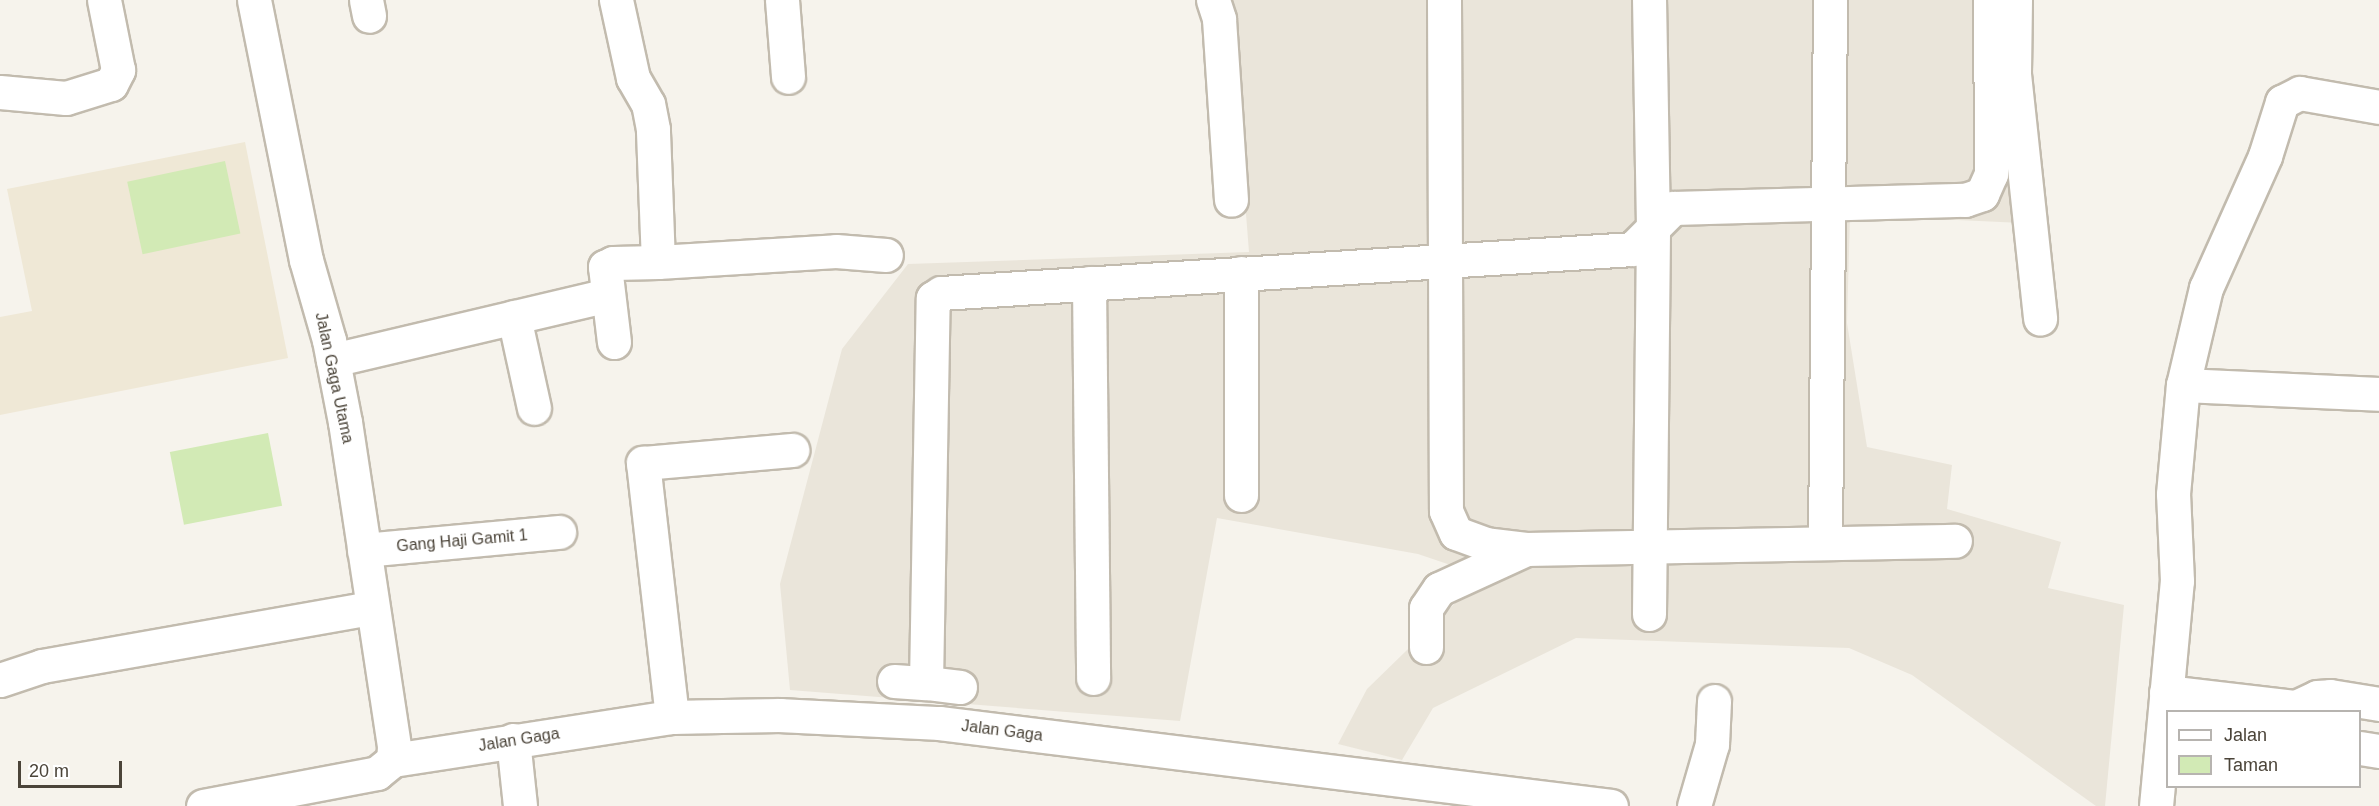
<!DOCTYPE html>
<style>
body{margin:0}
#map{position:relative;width:2379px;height:806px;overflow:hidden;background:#f6f3ec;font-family:Arial,sans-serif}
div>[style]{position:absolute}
.residential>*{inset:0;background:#eae5da}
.education>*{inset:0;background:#efe8d6}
.green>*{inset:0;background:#d2eab5;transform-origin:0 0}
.roads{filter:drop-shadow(2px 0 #c2bbae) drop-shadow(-2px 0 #c2bbae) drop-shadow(0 2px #c2bbae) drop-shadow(0 -2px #c2bbae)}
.street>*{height:33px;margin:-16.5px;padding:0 16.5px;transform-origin:16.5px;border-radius:16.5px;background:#fff}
span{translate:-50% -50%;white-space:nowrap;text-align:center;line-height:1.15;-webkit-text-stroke:4.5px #fff;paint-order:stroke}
.street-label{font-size:16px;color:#4b4439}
.legend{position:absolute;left:2166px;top:710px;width:195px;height:78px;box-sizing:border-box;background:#fff;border:2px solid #b7b4b0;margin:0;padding:8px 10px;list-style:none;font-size:18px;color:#4b4439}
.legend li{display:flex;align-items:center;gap:12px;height:30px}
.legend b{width:30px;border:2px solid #b7b4b0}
.scale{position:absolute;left:18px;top:761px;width:104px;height:27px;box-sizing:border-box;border:3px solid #4b4439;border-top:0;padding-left:8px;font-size:18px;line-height:21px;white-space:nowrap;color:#4b4439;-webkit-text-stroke:4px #fff;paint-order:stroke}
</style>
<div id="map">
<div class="residential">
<div style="clip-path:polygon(1229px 0,2009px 0,2022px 223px,1850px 215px,1847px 323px,1867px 447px,1952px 465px,1947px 509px,2061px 542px,2048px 588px,2124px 605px,2105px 806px,2096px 806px,1912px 675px,1849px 648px,1576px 638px,1433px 708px,1402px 760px,1338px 744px,1367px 689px,1483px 576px,1418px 554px,1217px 518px,1180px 721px,790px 690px,780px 584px,842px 349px,908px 264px,1249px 252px)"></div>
</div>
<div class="education">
<div style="clip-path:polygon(245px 142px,288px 358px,0 415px,0 317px,32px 311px,7px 189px)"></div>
</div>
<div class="green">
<div style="left:225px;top:161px;width:74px;height:100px;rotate:78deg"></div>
<div style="left:268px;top:433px;width:74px;height:100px;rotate:79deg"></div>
</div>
<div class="roads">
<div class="street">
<div style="left:254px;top:0;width:265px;rotate:78.7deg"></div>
<div style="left:306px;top:260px;width:83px;rotate:74deg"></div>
<div style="left:329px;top:340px;width:84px;rotate:79deg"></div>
<div style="left:345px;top:422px;width:329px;rotate:81.4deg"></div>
<div style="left:394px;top:747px;width:13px;rotate:94deg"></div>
<div style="left:366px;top:0;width:16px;rotate:79deg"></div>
<div style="left:782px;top:0;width:77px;rotate:85.5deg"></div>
<div style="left:1213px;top:0;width:20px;rotate:72deg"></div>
<div style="left:1219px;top:19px;width:181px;rotate:86.2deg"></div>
<div style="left:1444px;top:0;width:511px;rotate:89.78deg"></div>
<div style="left:1446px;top:511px;width:24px;rotate:66deg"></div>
<div style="left:1456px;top:533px;width:32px;rotate:20deg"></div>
<div style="left:1486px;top:544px;width:40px;rotate:7.1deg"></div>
<div style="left:1526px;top:549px;width:429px;rotate:-1.1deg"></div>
<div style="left:2015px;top:0;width:74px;rotate:90.8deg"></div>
<div style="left:2014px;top:74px;width:246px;rotate:83.9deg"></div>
<div style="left:0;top:92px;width:66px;rotate:5.2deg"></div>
<div style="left:66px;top:98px;width:47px;rotate:-17.3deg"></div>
<div style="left:111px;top:84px;width:16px;rotate:-63deg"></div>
<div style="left:118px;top:70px;width:71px;rotate:-101.3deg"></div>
<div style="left:658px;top:262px;width:178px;rotate:-3.5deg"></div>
<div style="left:836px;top:251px;width:50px;rotate:4.6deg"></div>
<div style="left:1089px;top:283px;width:395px;rotate:89.4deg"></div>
<div style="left:514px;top:317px;width:93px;rotate:77.6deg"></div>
<div style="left:614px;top:342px;width:76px;rotate:-96.8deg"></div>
<div style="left:605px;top:267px;width:9px;rotate:-27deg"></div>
<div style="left:613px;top:263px;width:45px;rotate:-1.3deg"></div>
<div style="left:658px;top:262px;width:133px;rotate:-92.2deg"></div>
<div style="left:653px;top:129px;width:25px;rotate:-101deg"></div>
<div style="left:648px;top:104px;width:30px;rotate:-120deg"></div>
<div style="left:633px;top:78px;width:80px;rotate:-102.3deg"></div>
<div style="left:333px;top:360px;width:282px;rotate:-13.3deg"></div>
<div style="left:2183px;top:385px;width:196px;rotate:2.6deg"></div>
<div style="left:1241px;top:495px;width:222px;rotate:-90deg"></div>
<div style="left:1825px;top:542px;width:542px;rotate:-89.47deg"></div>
<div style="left:364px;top:550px;width:196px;rotate:-5.3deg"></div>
<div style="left:1649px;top:614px;width:387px;rotate:-89.4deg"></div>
<div style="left:1653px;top:227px;width:227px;rotate:-91deg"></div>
<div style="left:1426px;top:647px;width:39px;rotate:-90deg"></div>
<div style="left:1426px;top:608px;width:23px;rotate:-56deg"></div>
<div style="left:1439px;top:589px;width:96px;rotate:-24.7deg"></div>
<div style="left:0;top:680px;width:44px;rotate:-18.4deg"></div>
<div style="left:42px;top:666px;width:335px;rotate:-10deg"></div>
<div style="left:894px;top:681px;width:32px;rotate:4deg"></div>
<div style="left:960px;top:687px;width:34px;rotate:-173deg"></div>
<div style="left:926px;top:683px;width:385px;rotate:-89deg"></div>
<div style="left:933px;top:298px;width:9px;rotate:-32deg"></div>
<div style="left:941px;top:293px;width:692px;rotate:-3.64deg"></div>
<div style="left:1632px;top:249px;width:58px;rotate:-45deg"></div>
<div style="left:1673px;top:208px;width:292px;rotate:-1.6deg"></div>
<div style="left:1965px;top:200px;width:18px;rotate:-19deg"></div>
<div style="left:1982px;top:194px;width:22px;rotate:-66deg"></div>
<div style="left:1991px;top:174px;width:174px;rotate:-90.3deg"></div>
<div style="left:2166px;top:692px;width:131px;rotate:6.6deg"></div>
<div style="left:2296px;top:707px;width:5px;rotate:79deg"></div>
<div style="left:2296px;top:707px;width:23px;rotate:-25deg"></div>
<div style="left:2317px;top:697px;width:13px;rotate:-4deg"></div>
<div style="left:2330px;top:696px;width:50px;rotate:9.3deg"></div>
<div style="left:672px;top:717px;width:256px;rotate:-96.5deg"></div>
<div style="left:643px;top:463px;width:150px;rotate:-5deg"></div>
<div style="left:513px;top:740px;width:66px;rotate:83.9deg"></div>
<div style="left:2360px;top:748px;width:19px;rotate:9deg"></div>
<div style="left:393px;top:760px;width:282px;rotate:-8.8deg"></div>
<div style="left:672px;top:717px;width:108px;rotate:-1.1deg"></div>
<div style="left:780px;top:715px;width:159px;rotate:2.9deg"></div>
<div style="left:939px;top:723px;width:677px;rotate:7.04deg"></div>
<div style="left:203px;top:806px;width:177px;rotate:-10.7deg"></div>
<div style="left:377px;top:773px;width:21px;rotate:-39deg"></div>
<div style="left:1694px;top:806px;width:65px;rotate:-73.8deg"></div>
<div style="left:1712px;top:744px;width:43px;rotate:-87.3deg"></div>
<div style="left:2156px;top:806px;width:226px;rotate:-84.7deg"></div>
<div style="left:2177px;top:581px;width:87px;rotate:-92.6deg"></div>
<div style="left:2173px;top:494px;width:109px;rotate:-84.8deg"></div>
<div style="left:2183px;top:385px;width:100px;rotate:-76.7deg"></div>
<div style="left:2206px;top:288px;width:145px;rotate:-65.9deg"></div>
<div style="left:2265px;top:156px;width:57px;rotate:-72.5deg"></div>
<div style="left:2282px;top:102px;width:20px;rotate:-27deg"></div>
<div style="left:2300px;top:93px;width:80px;rotate:10deg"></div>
</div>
</div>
<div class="street-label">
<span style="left:334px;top:378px;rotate:78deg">Jalan Gaga Utama</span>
<span style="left:462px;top:541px;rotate:-5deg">Gang Haji Gamit 1</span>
<span style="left:1002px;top:731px;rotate:7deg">Jalan Gaga</span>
<span style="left:519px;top:740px;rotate:-9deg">Jalan Gaga</span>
</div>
<ul class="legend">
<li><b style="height:8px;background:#fff"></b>Jalan</li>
<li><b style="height:16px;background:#d2eab5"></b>Taman</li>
</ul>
<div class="scale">20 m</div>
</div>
